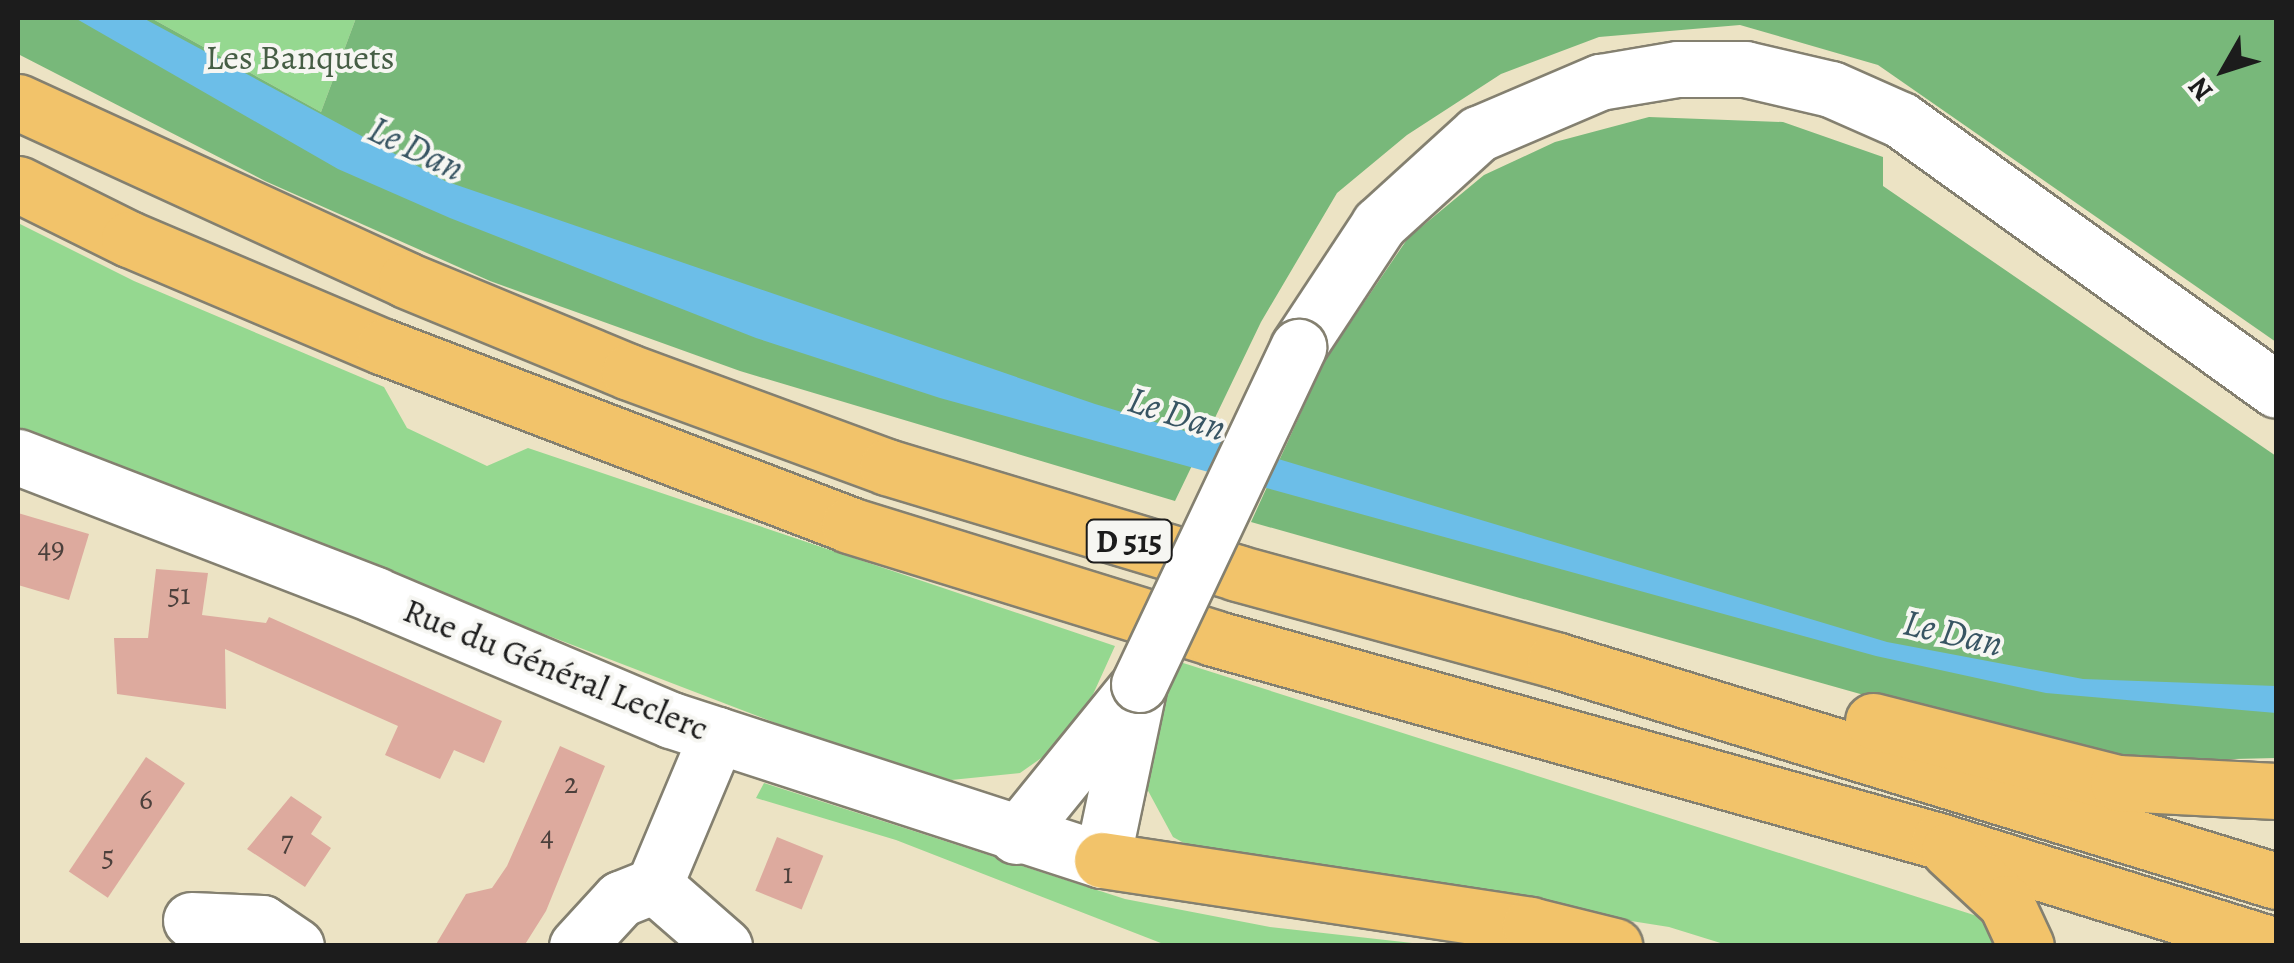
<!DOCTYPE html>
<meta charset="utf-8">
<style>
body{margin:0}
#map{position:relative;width:2294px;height:963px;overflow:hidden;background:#ece3c4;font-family:Alegreya,serif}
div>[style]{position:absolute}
.green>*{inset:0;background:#95d890}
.forest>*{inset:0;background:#78b87a}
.water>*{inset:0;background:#6cbee8}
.building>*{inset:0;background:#ddaa9e;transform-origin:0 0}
.roads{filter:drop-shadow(2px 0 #848070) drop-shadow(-2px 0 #848070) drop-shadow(0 2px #848070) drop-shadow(0 -2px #848070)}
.minor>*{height:55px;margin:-27.5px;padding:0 27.5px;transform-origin:27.5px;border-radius:27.5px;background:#fff}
.highway>*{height:55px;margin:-27.5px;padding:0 27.5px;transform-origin:27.5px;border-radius:27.5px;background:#f2c36a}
.bridges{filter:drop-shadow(2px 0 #848070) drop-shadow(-2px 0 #848070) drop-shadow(0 2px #848070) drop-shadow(0 -2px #848070)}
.minor-bridge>*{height:55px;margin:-27.5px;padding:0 27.5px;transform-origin:27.5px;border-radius:27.5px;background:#fff}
span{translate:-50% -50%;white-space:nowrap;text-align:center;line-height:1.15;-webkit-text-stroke:8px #f6f6f2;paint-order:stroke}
.number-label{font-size:30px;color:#4c403c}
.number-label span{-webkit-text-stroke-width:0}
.shield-label span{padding:2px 8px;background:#f6f6f2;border:2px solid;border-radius:8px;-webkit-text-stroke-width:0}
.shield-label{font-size:32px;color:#1c1c1c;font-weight:700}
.park-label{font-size:35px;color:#465e45}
.street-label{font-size:35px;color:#1c1c1c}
.water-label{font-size:38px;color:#385563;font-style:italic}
.frame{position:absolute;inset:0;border:20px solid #1c1c1c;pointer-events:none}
.north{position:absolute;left:2174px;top:20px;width:100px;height:100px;-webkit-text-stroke:8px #f6f6f2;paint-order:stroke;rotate:231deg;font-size:28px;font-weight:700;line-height:40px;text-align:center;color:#1c1c1c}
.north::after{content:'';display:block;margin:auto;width:35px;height:45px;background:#1c1c1c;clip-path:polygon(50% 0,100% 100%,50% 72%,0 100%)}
</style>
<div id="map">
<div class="green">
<div style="clip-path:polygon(151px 18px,356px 18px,321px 112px)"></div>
<div style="clip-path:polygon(18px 223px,134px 281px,384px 387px,407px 428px,487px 466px,528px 448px,1115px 646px,1085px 712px,1057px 747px,1020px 773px,951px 780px,786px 727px,18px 432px)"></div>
<div style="clip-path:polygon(1180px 662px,1977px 916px,2000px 945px,1727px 945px,1669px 927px,1202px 853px,1173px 837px,1146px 787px,1151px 725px)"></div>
<div style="clip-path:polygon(764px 783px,1125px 899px,1270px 927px,1430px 945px,1166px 945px,896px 840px,756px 798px)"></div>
</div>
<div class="forest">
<div style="clip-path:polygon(18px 18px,151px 18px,321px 112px,356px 18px,2276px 18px,2276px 342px,1878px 65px,1740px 25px,1599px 37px,1501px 74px,1407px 135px,1337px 193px,1261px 322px,1175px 501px,740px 371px,490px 281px,265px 181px,18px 54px)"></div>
<div style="clip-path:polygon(1649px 117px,1783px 122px,1883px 157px,1883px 186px,2276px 456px,2276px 758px,2150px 761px,2016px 738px,1251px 522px,1325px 360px,1408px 238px,1484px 175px,1555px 142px)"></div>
</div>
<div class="water">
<div style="clip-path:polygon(75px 18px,143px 18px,445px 181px,1095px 404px,1887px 642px,2083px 679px,2276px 686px,2276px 713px,2046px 693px,1876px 656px,940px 398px,756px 338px,450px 218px,338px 169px)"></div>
</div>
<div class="building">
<div style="clip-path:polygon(18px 513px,89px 534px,69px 600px,18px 585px)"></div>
<div style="clip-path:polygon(156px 569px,208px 573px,202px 615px,266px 623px,269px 617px,502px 721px,484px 763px,454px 750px,440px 779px,385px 755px,398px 726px,225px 649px,226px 709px,117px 694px,114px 638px,148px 638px)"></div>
<div style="clip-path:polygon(560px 746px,605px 766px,546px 911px,524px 946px,435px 946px,466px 894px,492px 888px,507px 866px)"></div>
<div style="left:146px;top:757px;width:47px;height:138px;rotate:34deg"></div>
<div style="clip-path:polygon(291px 796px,322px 817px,311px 834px,331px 848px,305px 887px,247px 849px)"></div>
<div style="left:777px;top:837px;width:50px;height:58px;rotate:22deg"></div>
</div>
<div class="roads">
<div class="minor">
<div style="left:1298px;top:347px;width:147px;rotate:-56.6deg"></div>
<div style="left:1379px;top:224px;width:134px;rotate:-42.3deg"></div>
<div style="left:1478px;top:134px;width:133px;rotate:-23.1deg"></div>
<div style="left:1600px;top:82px;width:79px;rotate:-9.5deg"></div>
<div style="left:1678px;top:69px;width:67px"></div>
<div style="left:1745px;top:69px;width:88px;rotate:13.1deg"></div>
<div style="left:1831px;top:89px;width:77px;rotate:23.9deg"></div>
<div style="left:1901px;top:120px;width:462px;rotate:35.7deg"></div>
<div style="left:18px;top:457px;width:383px;rotate:21.1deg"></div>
<div style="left:375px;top:595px;width:321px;rotate:22.9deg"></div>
<div style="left:671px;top:720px;width:453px;rotate:18deg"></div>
<div style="left:1102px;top:860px;width:180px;rotate:-78.1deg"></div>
<div style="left:1016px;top:836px;width:187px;rotate:-50.9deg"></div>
<div style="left:654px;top:885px;width:93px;rotate:41.1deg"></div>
<div style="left:191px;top:920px;width:71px;rotate:2.4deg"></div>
<div style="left:262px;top:923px;width:41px;rotate:34.1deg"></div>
<div style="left:577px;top:946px;width:64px;rotate:-47.5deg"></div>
<div style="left:620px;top:899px;width:37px;rotate:-22deg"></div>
<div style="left:654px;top:885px;width:163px;rotate:-67.2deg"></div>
</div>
<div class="highway">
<div style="left:18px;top:102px;width:427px;rotate:24.6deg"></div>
<div style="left:406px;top:280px;width:241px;rotate:22.4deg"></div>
<div style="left:629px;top:372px;width:275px;rotate:20.2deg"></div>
<div style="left:887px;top:467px;width:366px;rotate:16.8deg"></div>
<div style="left:1237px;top:573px;width:330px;rotate:15.3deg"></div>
<div style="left:1555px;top:660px;width:754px;rotate:17.04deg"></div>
<div style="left:18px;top:184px;width:124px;rotate:26.4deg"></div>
<div style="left:129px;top:239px;width:277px;rotate:23deg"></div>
<div style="left:384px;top:347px;width:498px;rotate:20.9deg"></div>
<div style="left:849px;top:525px;width:381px;rotate:17.2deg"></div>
<div style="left:1213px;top:638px;width:754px;rotate:15.62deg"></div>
<div style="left:1939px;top:841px;width:353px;rotate:17.3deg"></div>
<div style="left:1873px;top:721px;width:253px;rotate:14.2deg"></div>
<div style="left:2118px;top:783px;width:158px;rotate:2.9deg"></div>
<div style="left:1949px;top:850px;width:78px;rotate:42.9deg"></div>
<div style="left:2006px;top:903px;width:47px;rotate:65.1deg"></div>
<div style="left:1102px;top:860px;width:433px;rotate:8.6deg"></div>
<div style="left:1530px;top:925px;width:87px;rotate:14deg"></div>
</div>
</div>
<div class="bridges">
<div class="minor-bridge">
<div style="left:1139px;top:684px;width:373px;rotate:-64.7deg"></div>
</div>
</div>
<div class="number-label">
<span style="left:51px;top:548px">49</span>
<span style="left:179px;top:594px">51</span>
<span style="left:571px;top:783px">2</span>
<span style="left:146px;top:799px">6</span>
<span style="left:547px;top:836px">4</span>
<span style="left:287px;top:841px">7</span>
<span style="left:108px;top:856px">5</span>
<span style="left:788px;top:873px">1</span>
</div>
<div class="shield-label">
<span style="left:1129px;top:541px">D 515</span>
</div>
<div class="park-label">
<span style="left:300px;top:57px">Les Banquets</span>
</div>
<div class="street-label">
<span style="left:556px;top:669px;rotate:22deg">Rue du Général Leclerc</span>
</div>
<div class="water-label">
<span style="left:416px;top:149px;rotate:26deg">Le Dan</span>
<span style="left:1177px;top:414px;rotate:18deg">Le Dan</span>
<span style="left:1953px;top:633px;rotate:13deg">Le Dan</span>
</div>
<div class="frame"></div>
<div class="north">N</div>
</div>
